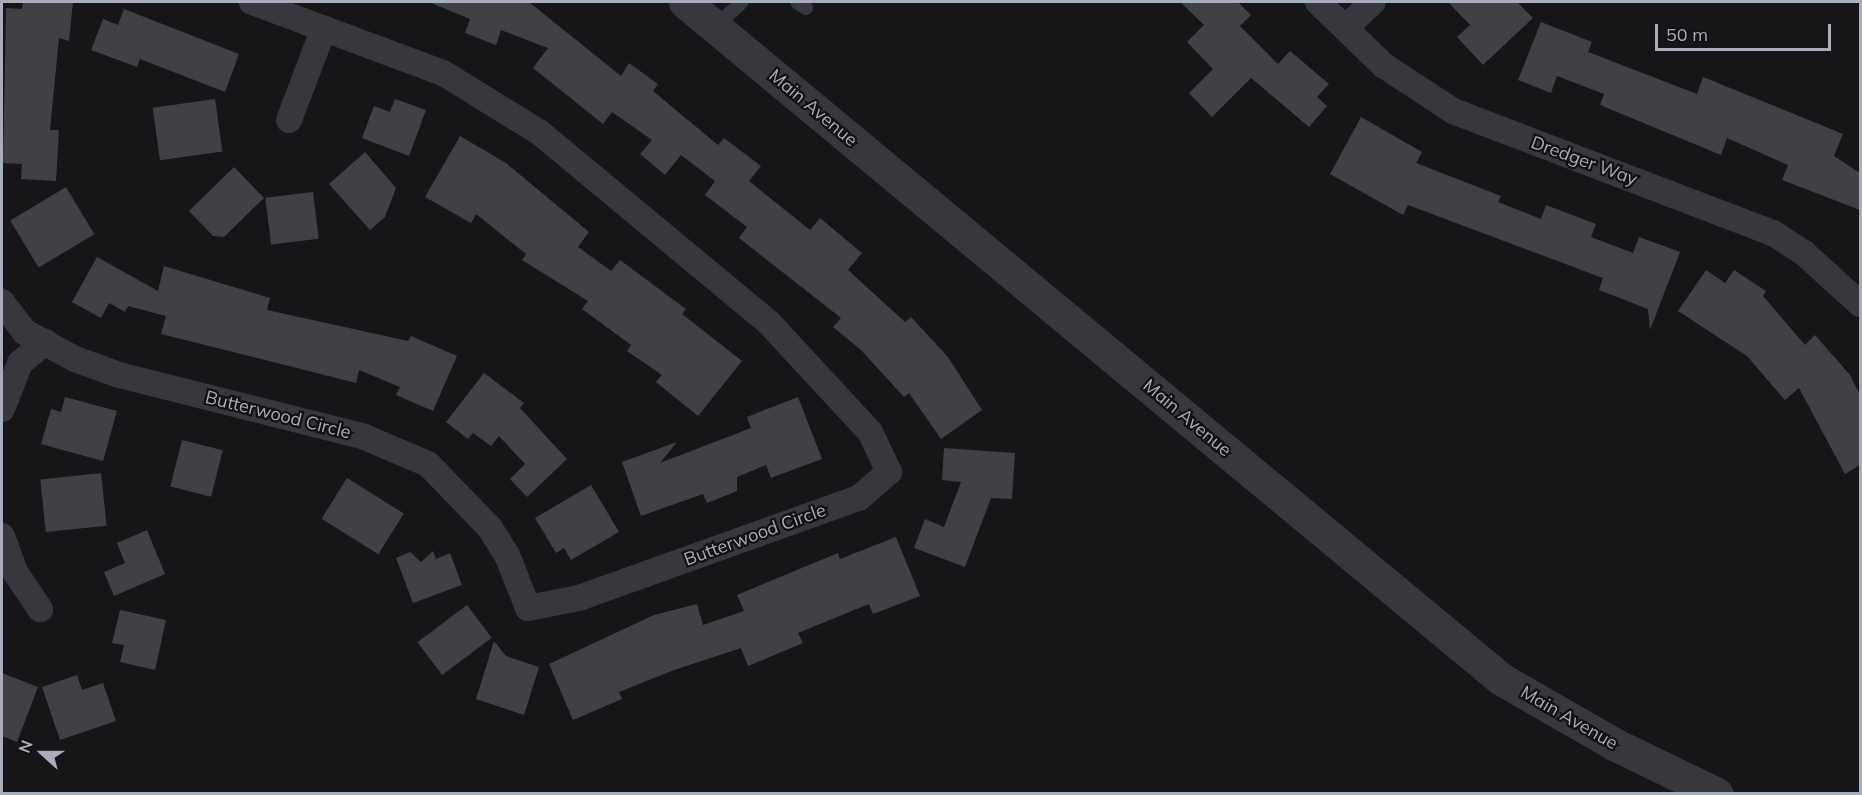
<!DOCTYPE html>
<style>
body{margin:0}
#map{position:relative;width:1862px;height:795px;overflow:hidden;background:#161618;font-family:Mulish,sans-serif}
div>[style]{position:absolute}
.building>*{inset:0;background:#404145;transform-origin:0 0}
.service>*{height:14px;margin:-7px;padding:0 7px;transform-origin:7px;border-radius:7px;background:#37383d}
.minor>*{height:26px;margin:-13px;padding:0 13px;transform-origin:13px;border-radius:13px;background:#37383d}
.tertiary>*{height:33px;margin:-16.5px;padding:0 16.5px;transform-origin:16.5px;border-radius:16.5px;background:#37383d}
span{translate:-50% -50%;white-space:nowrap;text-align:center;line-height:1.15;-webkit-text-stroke:4.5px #111113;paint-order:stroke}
.street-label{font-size:18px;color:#a7adb9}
.frame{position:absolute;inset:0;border:3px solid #a7adb9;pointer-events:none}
.north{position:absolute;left:12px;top:723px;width:60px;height:60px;-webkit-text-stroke:4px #111113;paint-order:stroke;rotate:291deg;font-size:16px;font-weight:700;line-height:24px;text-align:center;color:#a7adb9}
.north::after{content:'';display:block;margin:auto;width:21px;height:27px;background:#a7adb9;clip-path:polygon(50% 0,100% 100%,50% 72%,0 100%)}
.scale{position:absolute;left:1655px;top:24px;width:176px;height:27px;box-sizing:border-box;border:3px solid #a7adb9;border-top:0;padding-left:8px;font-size:18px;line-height:21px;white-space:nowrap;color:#a7adb9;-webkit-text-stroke:4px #111113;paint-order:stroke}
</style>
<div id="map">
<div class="building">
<div style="clip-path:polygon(23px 2px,73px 2px,69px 41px,59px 38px,50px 130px,59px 130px,56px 181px,21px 179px,22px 164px,3px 163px,6px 8px,22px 9px)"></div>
<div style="clip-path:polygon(429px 2px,529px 2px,621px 76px,629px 63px,658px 84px,653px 91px,718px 145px,724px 138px,761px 166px,749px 181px,810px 230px,820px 218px,862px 253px,848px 270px,905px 322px,911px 317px,948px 357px,982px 410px,941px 439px,909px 393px,904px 397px,861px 350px,833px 327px,841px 318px,739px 238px,747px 227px,705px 195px,715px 181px,681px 155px,665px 175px,640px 154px,652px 140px,612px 112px,603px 124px,533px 68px,548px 48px,501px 30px,496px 45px,465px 33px,470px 19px)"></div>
<div style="clip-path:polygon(1180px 2px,1238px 2px,1251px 15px,1240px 26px,1278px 64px,1290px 51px,1329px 84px,1317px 97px,1327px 106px,1309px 127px,1251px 78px,1212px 117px,1189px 93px,1213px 69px,1187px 42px,1204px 25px)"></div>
<div style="clip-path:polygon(1448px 2px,1517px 2px,1533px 18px,1483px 65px,1457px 37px,1470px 25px)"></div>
<div style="clip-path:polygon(124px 9px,239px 54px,225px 92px,140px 59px,137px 67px,91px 50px,103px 19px,118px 25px)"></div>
<div style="clip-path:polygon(1541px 22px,1592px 42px,1588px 52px,1697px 94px,1703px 77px,1843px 134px,1834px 156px,1860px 173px,1860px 210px,1782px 180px,1788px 165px,1727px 138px,1721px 155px,1600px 105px,1604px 94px,1557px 76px,1551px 93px,1518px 80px)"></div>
<div style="left:215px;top:99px;width:53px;height:63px;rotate:82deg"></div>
<div style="clip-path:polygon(395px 99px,426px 110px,409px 156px,362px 138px,374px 106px,390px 112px)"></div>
<div style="clip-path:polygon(1361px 117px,1422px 152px,1416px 163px,1501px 196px,1498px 202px,1541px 219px,1546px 205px,1596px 224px,1591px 237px,1633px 253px,1639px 237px,1680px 252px,1650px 330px,1648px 309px,1599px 290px,1603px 278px,1408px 205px,1403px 215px,1330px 174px)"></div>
<div style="clip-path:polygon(460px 136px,506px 163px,589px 232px,578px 247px,611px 271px,620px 260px,686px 309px,682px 314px,742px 361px,698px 416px,656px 382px,662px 375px,627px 351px,631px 345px,582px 309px,588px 301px,522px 260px,526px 254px,476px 214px,471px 223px,425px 197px)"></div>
<div style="clip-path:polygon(365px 152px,396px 188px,385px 217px,370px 230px,329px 184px)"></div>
<div style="clip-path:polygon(234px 167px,264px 198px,224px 237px,213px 236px,189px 211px)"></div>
<div style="left:66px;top:187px;width:55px;height:65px;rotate:59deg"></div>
<div style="left:313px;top:192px;width:47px;height:48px;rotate:83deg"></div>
<div style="clip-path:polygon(97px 257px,158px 291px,164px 266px,270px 298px,267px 310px,408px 341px,411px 336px,457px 356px,433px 411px,396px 395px,400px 387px,359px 370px,356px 383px,161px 334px,166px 316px,128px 306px,125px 312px,109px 303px,101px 318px,72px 302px)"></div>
<div style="clip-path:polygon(1706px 270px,1725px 283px,1734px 270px,1766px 291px,1763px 296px,1805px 345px,1815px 335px,1850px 375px,1860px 395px,1860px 465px,1845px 474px,1799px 388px,1785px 400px,1747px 356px,1678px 311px)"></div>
<div style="clip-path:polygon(484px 373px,524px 403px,520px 408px,567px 459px,527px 497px,510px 479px,525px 464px,499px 436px,491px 446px,473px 433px,468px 439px,446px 422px)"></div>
<div style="clip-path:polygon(65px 397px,117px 411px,103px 461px,41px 444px,51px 409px,61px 412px)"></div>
<div style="clip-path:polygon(798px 397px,822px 459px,771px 478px,766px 465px,737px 477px,737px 491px,707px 503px,703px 494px,641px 516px,622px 462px,677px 442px,660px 463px,751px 428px,747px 417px)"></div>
<div style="left:182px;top:440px;width:42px;height:48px;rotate:14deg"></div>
<div style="clip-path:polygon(944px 448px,1015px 453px,1012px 499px,991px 498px,965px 567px,914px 548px,925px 519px,944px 527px,961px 482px,942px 480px)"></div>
<div style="left:101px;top:473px;width:53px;height:61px;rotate:84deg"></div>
<div style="left:347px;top:478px;width:67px;height:48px;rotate:32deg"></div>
<div style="clip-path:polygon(591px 485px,619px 532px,571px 560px,564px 548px,556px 553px,535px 518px)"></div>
<div style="clip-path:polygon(147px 530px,165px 574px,114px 596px,104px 572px,125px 563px,117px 543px)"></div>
<div style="clip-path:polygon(896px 537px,920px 596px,873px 614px,869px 604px,798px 633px,803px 643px,748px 666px,741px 648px,674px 670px,619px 692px,622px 699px,573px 720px,549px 664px,654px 615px,697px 604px,703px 625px,744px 611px,737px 595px,838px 553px,840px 559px)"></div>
<div style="clip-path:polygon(433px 551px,436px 559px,450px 553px,462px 585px,413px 603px,396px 558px,410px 552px,421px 562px)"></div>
<div style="left:467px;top:605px;width:41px;height:62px;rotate:53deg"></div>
<div style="clip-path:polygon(120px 610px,166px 620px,155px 670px,120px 662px,124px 645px,112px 643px)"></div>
<div style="clip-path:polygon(494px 641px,506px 656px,539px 667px,524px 715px,476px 699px)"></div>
<div style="clip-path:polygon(2px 673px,38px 687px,17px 742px,2px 736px)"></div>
<div style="clip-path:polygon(77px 675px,82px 690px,103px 683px,116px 721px,60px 740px,42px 687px)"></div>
</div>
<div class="service">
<div style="left:797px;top:2px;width:11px;rotate:34deg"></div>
<div style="left:715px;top:27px;width:37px;rotate:-43deg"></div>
</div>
<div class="minor">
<div style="left:1318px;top:2px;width:91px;rotate:44.1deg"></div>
<div style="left:1383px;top:65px;width:84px;rotate:33.3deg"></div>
<div style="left:1453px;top:111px;width:342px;rotate:20.9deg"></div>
<div style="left:1773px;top:233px;width:37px;rotate:33deg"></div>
<div style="left:1804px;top:253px;width:76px;rotate:42.3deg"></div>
<div style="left:1345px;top:28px;width:38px;rotate:-43deg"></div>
<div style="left:289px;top:120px;width:98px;rotate:-69.2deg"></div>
<div style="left:2px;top:302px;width:38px;rotate:53deg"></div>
<div style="left:25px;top:332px;width:57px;rotate:28.4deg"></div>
<div style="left:75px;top:359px;width:47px;rotate:20deg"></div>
<div style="left:119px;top:375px;width:251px;rotate:14.1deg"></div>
<div style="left:362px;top:436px;width:72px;rotate:23deg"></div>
<div style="left:428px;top:464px;width:89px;rotate:45.9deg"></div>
<div style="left:490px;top:528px;width:32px;rotate:58deg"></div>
<div style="left:507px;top:555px;width:57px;rotate:68.4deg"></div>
<div style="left:528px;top:608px;width:52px;rotate:-11.1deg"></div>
<div style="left:579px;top:598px;width:297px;rotate:-19.7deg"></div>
<div style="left:859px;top:498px;width:40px;rotate:-41deg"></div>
<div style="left:889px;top:472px;width:44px;rotate:-115.4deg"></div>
<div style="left:870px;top:432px;width:150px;rotate:-132.8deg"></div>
<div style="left:768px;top:322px;width:298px;rotate:-140.3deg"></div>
<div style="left:539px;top:132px;width:113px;rotate:-148.4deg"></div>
<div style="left:443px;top:73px;width:204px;rotate:-159.6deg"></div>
<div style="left:2px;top:409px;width:49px;rotate:-68.6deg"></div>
<div style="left:20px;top:363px;width:33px;rotate:-40deg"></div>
<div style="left:2px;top:536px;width:38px;rotate:70deg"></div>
<div style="left:15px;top:572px;width:45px;rotate:56deg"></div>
</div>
<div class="tertiary">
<div style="left:685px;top:2px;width:1060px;rotate:39.68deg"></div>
<div style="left:1501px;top:679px;width:133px;rotate:29.9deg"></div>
<div style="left:1616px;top:745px;width:112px;rotate:25.9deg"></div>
</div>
<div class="street-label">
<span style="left:813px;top:108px;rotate:40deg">Main Avenue</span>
<span style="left:1584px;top:161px;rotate:20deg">Dredger Way</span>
<span style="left:278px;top:415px;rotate:14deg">Butterwood Circle</span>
<span style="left:1187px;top:418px;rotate:40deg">Main Avenue</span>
<span style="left:755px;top:535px;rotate:-20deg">Butterwood Circle</span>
<span style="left:1569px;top:718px;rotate:30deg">Main Avenue</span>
</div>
<div class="frame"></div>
<div class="north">N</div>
<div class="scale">50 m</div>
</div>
